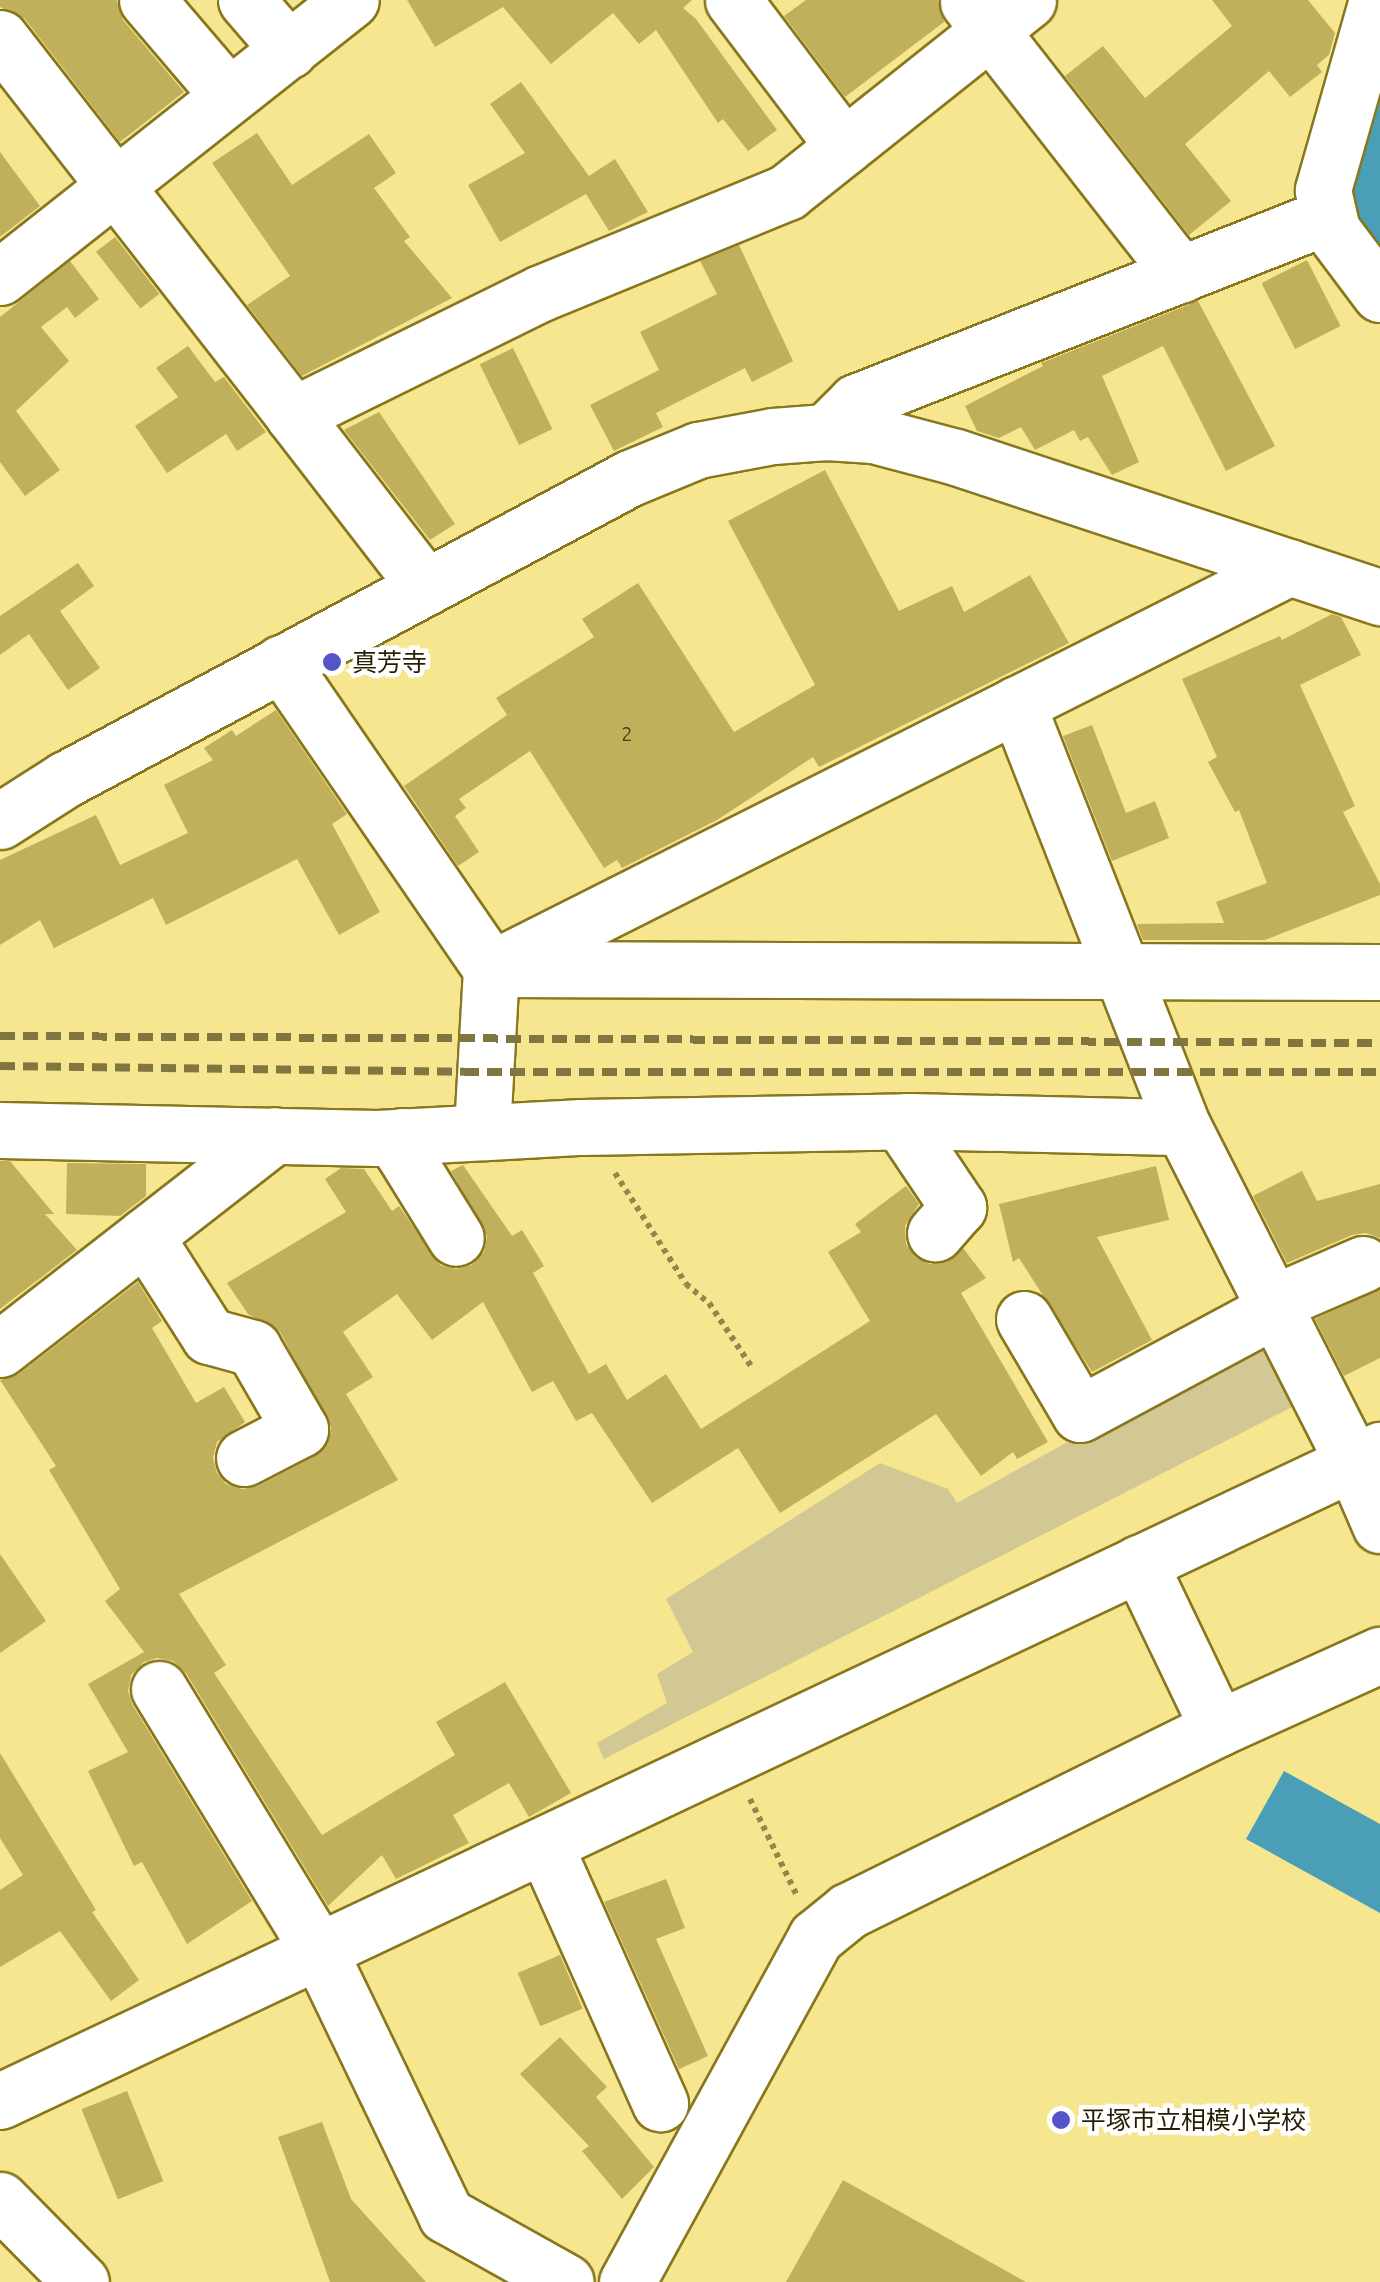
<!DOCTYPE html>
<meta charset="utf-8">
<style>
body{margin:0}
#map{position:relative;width:1380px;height:2282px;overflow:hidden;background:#f7e690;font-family:Ubuntu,"Noto Sans JP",sans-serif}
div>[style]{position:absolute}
.green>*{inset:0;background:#d2c893}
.water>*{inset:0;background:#4a9eb5}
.river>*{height:75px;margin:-37.5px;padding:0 37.5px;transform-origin:37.5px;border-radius:37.5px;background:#4a9eb5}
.building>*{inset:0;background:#c1b05b;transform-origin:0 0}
.path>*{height:6px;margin-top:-3px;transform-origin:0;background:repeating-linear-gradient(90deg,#93874c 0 5px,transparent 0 10px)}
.roads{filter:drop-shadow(2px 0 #88771c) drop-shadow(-2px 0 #88771c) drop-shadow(0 2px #88771c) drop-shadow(0 -2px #88771c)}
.minor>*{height:55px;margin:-27.5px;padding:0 27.5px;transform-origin:27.5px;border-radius:27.5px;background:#fff}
.rail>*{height:8px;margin-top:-4px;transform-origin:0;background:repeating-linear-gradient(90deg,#81763f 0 15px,transparent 0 23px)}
.dots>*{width:28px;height:28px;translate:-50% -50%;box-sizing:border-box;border:5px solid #fff;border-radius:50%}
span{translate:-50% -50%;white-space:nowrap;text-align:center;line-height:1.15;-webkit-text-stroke:9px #fff;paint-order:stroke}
.number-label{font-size:20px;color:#4c4217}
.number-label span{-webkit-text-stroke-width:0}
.poi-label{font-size:25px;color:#251e00}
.left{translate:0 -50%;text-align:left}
</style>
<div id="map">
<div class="green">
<div style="clip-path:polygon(1247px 1343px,1286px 1363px,1302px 1402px,604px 1759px,597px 1743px,667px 1703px,657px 1674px,693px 1652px,666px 1599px,880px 1463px,948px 1489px,957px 1503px)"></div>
</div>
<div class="water">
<div style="clip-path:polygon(1284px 1771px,1380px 1824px,1380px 1913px,1246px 1839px)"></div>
</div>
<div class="river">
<div style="left:1380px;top:70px;width:51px;rotate:107deg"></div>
<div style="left:1365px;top:119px;width:59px;rotate:84.2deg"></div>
<div style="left:1371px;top:178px;width:28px;rotate:72deg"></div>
</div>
<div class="building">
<div style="clip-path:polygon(0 0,117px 0,123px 20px,184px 92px,120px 142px,25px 19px,0 7px)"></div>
<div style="clip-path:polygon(407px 0,692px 0,683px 8px,696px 19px,777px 130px,748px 151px,723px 119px,718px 123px,656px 30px,639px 44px,613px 13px,551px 64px,503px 7px,435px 47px)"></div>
<div style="clip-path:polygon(806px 0,938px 0,944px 22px,845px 97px,784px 16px)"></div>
<div style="clip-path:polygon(1212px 0,1308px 0,1335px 33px,1329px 55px,1317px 65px,1322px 72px,1290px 97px,1269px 71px,1185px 144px,1231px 201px,1189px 235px,1065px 76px,1103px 46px,1145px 98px,1232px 26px)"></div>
<div style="clip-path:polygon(521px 82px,589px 176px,615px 159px,648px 212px,609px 231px,586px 194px,500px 242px,468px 185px,525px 153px,490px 104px)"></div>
<div style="clip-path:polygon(257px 133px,292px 185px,369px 134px,396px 173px,374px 188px,410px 237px,404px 241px,452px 298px,302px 376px,247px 305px,290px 276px,212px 163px)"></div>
<div style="clip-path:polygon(0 152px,40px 206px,0 237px)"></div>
<div style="left:115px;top:237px;width:72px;height:24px;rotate:52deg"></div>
<div style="clip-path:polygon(739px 245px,793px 361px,752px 382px,745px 368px,656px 413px,663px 427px,614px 451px,590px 405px,659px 370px,640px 332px,717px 294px,700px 261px)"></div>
<div style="left:1307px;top:260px;width:74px;height:51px;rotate:63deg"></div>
<div style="clip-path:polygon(70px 261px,99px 299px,75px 318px,67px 307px,41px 327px,69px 361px,16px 411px,60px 470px,25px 496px,0 462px,0 317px)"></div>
<div style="clip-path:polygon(1198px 301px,1275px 446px,1226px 471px,1163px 346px,1102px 376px,1139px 462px,1112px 475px,1088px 437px,1080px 441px,1074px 430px,1035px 450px,1021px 427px,999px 438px,977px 431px,965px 406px,1043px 366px,1041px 363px)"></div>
<div style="clip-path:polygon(188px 346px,215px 382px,224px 377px,266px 432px,237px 451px,226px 434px,167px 473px,135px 426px,178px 397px,156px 368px)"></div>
<div style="left:513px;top:348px;width:90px;height:37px;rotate:64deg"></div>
<div style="clip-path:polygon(379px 412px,455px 524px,430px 540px,344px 430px)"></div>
<div style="clip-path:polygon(825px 470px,899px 611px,952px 586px,964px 612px,1030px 575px,1069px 643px,819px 767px,813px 757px,717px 820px,622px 868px,617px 860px,604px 868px,530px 751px,459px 799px,466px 808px,455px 816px,479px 852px,458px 866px,404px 786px,507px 715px,496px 698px,594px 637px,582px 619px,638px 583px,734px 732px,815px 685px,728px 521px)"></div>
<div style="clip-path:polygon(78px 563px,94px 586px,60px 611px,100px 668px,68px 690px,29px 634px,0 655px,0 616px)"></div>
<div style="clip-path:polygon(1332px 614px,1341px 617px,1361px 655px,1300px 685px,1355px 806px,1343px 812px,1380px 884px,1380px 895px,1265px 940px,1143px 940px,1137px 924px,1224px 923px,1216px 902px,1267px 883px,1239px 810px,1235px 812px,1208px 762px,1217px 757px,1182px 679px,1280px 636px,1282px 640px)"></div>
<div style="clip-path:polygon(276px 710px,347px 814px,332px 824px,380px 912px,339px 935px,297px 859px,166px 925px,153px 898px,54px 948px,40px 920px,0 945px,0 860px,96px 815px,120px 865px,188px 833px,164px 785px,213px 760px,204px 748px,232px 730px,236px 736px)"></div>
<div style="clip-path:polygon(1092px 725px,1126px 813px,1155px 801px,1169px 838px,1112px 861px,1063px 736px)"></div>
<div style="clip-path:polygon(0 1161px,10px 1161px,54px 1214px,45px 1214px,77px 1250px,0 1309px)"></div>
<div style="clip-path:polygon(67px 1163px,146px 1164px,146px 1196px,120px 1216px,66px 1214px)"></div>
<div style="clip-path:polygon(463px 1165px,512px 1236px,522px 1230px,544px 1266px,533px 1273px,589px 1374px,606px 1364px,627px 1400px,666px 1374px,701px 1429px,870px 1321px,828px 1252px,861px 1232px,855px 1224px,906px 1186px,919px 1204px,905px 1226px,906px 1244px,915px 1257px,930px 1264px,946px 1262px,963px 1248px,986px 1278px,961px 1293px,1048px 1442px,1017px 1459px,1013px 1452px,981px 1476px,936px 1414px,780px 1513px,738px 1448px,652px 1503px,592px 1413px,576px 1421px,553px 1381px,532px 1392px,483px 1302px,432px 1340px,397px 1294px,343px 1332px,373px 1377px,346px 1394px,398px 1480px,179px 1594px,226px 1665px,214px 1673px,322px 1835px,455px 1755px,436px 1722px,505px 1682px,571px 1793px,529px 1817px,509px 1783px,453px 1815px,469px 1843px,396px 1879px,382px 1855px,328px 1906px,186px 1673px,173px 1661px,157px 1658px,144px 1662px,131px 1675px,128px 1691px,132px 1704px,252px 1901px,187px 1944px,142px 1862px,134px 1866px,88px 1771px,128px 1752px,88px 1684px,144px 1652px,105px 1601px,120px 1589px,49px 1470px,56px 1466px,0 1380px,19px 1374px,138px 1282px,162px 1321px,152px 1328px,196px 1403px,224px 1387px,245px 1422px,217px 1442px,213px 1458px,217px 1473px,226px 1484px,242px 1489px,258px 1486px,315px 1456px,327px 1444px,331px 1428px,280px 1332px,248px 1314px,227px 1283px,346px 1212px,325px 1179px,341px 1168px,364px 1169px,392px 1211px,399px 1206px,440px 1265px,456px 1269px,472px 1265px,484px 1252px,487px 1236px,451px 1171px)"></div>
<div style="clip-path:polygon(1156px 1166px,1169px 1220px,1097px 1237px,1152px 1340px,1092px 1372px,1019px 1258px,1013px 1262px,999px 1204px)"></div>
<div style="clip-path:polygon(1302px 1171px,1317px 1201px,1380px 1184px,1380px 1238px,1366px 1233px,1352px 1235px,1287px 1263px,1253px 1196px)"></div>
<div style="clip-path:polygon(1380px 1289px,1380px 1358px,1344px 1376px,1315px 1319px)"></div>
<div style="clip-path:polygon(0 1554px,46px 1621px,0 1653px)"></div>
<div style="clip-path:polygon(0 1753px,96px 1910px,92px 1912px,139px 1980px,111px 2001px,60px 1931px,0 1967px,0 1890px,23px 1875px,0 1838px)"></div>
<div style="clip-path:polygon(666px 1879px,685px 1928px,656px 1939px,708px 2056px,679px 2069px,604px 1902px)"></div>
<div style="left:560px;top:1955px;width:58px;height:46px;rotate:67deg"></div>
<div style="clip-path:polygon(560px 2037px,607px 2087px,596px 2097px,654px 2167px,622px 2199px,582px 2151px,589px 2146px,520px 2074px)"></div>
<div style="left:127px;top:2091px;width:97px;height:49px;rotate:68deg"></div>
<div style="clip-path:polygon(322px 2122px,351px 2199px,426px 2282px,330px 2282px,278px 2137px)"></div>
<div style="clip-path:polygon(843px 2180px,1026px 2282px,786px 2282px)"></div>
</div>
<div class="path">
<div style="left:615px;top:1173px;width:132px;rotate:57.4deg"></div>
<div style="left:686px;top:1284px;width:30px;rotate:40deg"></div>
<div style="left:709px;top:1303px;width:79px;rotate:56.3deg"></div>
<div style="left:750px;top:1799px;width:108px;rotate:64.1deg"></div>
</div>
<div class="roads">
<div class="minor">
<div style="left:147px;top:0;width:125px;rotate:49.5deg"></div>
<div style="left:246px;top:0;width:66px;rotate:49.3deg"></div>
<div style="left:733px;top:0;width:184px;rotate:52.9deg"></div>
<div style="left:1377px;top:0;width:198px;rotate:105.9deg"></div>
<div style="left:1323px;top:190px;width:41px;rotate:77.3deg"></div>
<div style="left:1332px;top:230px;width:80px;rotate:53.1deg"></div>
<div style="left:968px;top:2px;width:346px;rotate:52deg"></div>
<div style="left:0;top:38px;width:477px;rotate:52.1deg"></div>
<div style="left:0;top:277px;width:447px;rotate:-38.3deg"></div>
<div style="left:826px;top:432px;width:42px;rotate:-45deg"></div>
<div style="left:856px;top:402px;width:507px;rotate:-21.51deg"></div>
<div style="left:426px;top:587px;width:217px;rotate:-127.7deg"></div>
<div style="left:293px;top:415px;width:276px;rotate:-26.2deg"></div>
<div style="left:541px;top:293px;width:266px;rotate:-22.3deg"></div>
<div style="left:787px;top:192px;width:308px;rotate:-38.5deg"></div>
<div style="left:281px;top:663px;width:371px;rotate:55.5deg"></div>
<div style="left:491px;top:969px;width:163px;rotate:93.2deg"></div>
<div style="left:1017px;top:704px;width:454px;rotate:68.6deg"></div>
<div style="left:1183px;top:1127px;width:373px;rotate:63.1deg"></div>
<div style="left:1352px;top:1460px;width:71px;rotate:66.7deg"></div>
<div style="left:0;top:821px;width:78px;rotate:-32.5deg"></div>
<div style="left:66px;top:779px;width:639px;rotate:-28.09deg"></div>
<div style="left:630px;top:478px;width:74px;rotate:-22.4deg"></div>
<div style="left:698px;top:450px;width:76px;rotate:-10.6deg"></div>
<div style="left:773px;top:436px;width:53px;rotate:-4.3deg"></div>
<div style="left:826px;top:432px;width:47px;rotate:3.7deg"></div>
<div style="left:873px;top:435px;width:86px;rotate:14.8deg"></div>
<div style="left:956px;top:457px;width:447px;rotate:18.3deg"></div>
<div style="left:491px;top:969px;width:894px;rotate:-26.71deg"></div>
<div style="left:499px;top:969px;width:881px;rotate:0.2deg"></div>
<div style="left:906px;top:1121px;width:10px;rotate:84deg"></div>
<div style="left:907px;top:1131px;width:92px;rotate:56.1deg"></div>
<div style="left:958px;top:1207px;width:35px;rotate:131deg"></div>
<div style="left:0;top:1130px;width:377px;rotate:1.2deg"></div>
<div style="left:377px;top:1138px;width:205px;rotate:-3.1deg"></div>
<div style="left:582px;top:1127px;width:328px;rotate:-1deg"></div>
<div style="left:910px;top:1121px;width:273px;rotate:1.3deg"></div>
<div style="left:402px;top:1136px;width:15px;rotate:90deg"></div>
<div style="left:402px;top:1151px;width:102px;rotate:58.2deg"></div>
<div style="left:145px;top:1236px;width:119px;rotate:57.4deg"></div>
<div style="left:209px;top:1336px;width:46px;rotate:15.3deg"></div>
<div style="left:253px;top:1348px;width:94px;rotate:59.9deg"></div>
<div style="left:300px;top:1429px;width:63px;rotate:152.6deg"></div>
<div style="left:1273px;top:1303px;width:98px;rotate:-23.4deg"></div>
<div style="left:1024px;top:1319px;width:110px;rotate:59.5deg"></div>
<div style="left:1080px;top:1414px;width:222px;rotate:-28.2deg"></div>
<div style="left:0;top:1349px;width:348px;rotate:-37.9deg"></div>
<div style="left:1139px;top:1563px;width:183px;rotate:64.4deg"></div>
<div style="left:159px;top:1689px;width:307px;rotate:58.6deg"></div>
<div style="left:319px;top:1951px;width:293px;rotate:64.3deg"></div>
<div style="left:446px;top:2215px;width:137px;rotate:29.2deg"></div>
<div style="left:545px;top:1846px;width:282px;rotate:65.9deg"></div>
<div style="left:0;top:2101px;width:1526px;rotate:-25.26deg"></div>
<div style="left:0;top:2200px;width:115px;rotate:45.4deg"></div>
<div style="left:627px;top:2282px;width:393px;rotate:-61.3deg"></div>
<div style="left:816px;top:1937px;width:41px;rotate:-39.1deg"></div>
<div style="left:848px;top:1911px;width:413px;rotate:-26.3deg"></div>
<div style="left:1218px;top:1728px;width:178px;rotate:-24.3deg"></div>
</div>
</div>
<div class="rail">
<div style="left:0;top:1036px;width:1380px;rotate:0.29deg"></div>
<div style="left:0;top:1066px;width:464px;rotate:0.7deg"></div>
<div style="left:464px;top:1072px;width:916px"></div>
</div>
<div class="dots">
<div style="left:332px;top:662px;background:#5554cb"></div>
<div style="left:1061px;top:2120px;background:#5554cb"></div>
</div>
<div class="number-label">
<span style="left:627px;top:733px">2</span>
</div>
<div class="poi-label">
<span class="left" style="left:352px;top:662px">真芳寺</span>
<span class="left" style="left:1081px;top:2120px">平塚市立相模小学校</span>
</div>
</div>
